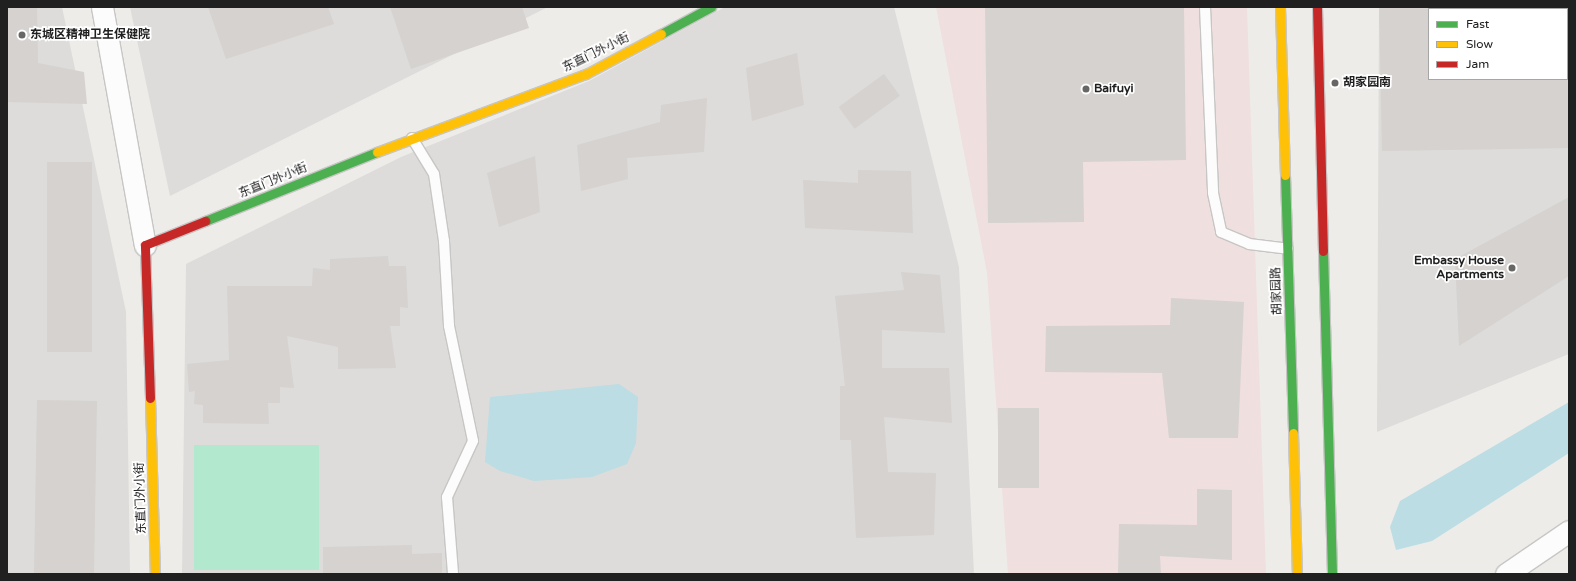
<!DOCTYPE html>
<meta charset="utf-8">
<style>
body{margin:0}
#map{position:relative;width:1576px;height:581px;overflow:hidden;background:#eeece9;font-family:"Varela Round","Noto Sans SC",sans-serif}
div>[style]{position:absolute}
.residential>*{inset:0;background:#dddcda}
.commercial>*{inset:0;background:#f0dfdf}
.pitch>*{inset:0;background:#b2e8ce;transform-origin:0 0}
.water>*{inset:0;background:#bbdde3}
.building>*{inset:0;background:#d5d2d0;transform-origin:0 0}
.roads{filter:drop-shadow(1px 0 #c7c6c5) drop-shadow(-1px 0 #c7c6c5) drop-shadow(0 1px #c7c6c5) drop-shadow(0 -1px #c7c6c5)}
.lane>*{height:10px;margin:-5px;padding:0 5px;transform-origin:5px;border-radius:5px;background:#fcfcfc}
.street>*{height:21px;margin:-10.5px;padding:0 10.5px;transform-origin:10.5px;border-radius:10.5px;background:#fcfcfc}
.fast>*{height:9px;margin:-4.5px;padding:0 4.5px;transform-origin:4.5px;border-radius:4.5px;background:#4caf50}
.slow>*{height:9px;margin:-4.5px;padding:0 4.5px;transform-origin:4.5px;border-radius:4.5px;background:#ffc107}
.jam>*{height:9px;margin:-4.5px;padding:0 4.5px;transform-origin:4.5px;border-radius:4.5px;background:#c62828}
.dots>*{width:11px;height:11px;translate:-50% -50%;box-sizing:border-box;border:2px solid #fff;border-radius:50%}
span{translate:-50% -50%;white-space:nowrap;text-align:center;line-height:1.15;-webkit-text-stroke:3.5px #fff;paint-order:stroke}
.poi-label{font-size:12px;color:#202020;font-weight:700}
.left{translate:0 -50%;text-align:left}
.right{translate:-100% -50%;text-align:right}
.street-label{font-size:12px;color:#202020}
.frame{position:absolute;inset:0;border:8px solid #202020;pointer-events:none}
.legend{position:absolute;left:1428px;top:8px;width:140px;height:72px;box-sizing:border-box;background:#fff;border:1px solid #a6a6a6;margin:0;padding:5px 7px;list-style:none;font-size:12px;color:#202020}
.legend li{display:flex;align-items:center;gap:8px;height:20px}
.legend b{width:20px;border:1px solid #a6a6a6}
</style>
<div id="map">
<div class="residential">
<div style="clip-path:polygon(7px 7px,62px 7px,126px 312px,130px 574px,7px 574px)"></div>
<div style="clip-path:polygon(130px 7px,548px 7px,170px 196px)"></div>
<div style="clip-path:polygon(725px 7px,894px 7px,959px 267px,974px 574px,182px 574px,186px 264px,401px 157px,589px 81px)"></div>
<div style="clip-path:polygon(evenodd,1379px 7px,1569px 7px,1569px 354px,1377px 432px,1379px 7px,1429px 9px,1567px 9px,1567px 79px,1429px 79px,1429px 9px)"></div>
</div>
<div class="commercial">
<div style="clip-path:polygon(936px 7px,1247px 7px,1266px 574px,1008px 574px,987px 273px)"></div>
</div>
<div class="pitch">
<div style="left:319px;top:445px;width:125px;height:125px;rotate:90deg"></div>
</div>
<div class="water">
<div style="clip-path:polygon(619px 384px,638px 397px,636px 443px,627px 464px,592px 477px,534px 481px,500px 471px,485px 462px,490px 397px)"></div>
<div style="clip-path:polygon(1569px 402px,1569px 453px,1432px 541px,1396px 550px,1390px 527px,1400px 501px)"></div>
</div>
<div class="building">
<div style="clip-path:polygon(7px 7px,37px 7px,38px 63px,84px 72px,87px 104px,7px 102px)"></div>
<div style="clip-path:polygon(208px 7px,328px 7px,334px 24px,226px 59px)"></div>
<div style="clip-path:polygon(390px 7px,522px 7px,529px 28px,411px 69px)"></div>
<div style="clip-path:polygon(985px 7px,1184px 7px,1186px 160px,1083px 162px,1084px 222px,988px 223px)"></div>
<div style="clip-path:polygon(1379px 7px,1429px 7px,1429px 79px,1569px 79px,1569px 148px,1382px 151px)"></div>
<div style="clip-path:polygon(797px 53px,804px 105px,752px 121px,746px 68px)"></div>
<div style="left:884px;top:74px;width:27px;height:56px;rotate:54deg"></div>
<div style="clip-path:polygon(707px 98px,704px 152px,627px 158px,628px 179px,581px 191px,577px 145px,660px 122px,661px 105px)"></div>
<div style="clip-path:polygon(535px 156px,540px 212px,499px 227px,487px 173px)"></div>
<div style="left:47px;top:162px;width:45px;height:190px"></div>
<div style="clip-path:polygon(858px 170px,911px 171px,913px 233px,805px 228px,803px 180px,858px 183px)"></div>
<div style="clip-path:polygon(1569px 197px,1569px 276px,1459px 346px,1455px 259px)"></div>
<div style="clip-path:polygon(388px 256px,389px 266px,406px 266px,408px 308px,400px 307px,400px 326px,390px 326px,396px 368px,338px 369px,338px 347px,287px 336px,294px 388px,280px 387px,280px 403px,268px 403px,269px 424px,203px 423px,203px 405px,194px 404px,195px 391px,189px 392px,187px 364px,229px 360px,227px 286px,312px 286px,313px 268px,330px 270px,330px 259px)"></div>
<div style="clip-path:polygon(901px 272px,940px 275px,945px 333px,882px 330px,882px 368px,949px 368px,952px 423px,884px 417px,888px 472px,936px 473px,934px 535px,856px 538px,851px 440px,840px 440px,840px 386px,845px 386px,835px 296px,904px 290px)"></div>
<div style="clip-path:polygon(1171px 298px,1244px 302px,1238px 438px,1169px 438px,1162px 373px,1045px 372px,1046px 326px,1170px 325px)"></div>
<div style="left:37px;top:400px;width:60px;height:174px;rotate:1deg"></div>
<div style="left:998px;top:408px;width:41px;height:80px"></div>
<div style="clip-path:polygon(1197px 489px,1232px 490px,1232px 560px,1160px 556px,1161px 574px,1118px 574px,1119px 524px,1197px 525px)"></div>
<div style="clip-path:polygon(412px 545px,412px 554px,442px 553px,442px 574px,323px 574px,323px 547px)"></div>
</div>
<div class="roads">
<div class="lane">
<div style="left:1205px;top:7px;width:186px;rotate:87.5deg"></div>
<div style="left:1213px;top:193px;width:40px;rotate:78deg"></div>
<div style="left:1221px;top:232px;width:30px;rotate:23deg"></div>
<div style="left:1249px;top:244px;width:39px;rotate:7deg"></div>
<div style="left:412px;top:138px;width:42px;rotate:58.6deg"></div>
<div style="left:434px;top:174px;width:68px;rotate:81.5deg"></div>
<div style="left:444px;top:241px;width:85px;rotate:86.6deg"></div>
<div style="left:449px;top:326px;width:117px;rotate:78.2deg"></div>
<div style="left:473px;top:441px;width:62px;rotate:114.9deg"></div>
<div style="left:447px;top:497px;width:77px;rotate:85.5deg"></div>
</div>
<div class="street">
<div style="left:102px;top:7px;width:242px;rotate:79.8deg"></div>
<div style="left:1506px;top:574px;width:76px;rotate:-34.3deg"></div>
</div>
<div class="fast">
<div style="left:661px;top:34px;width:57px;rotate:-28.4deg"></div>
<div style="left:1285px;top:175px;width:258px;rotate:88.2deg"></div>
<div style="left:205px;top:221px;width:185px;rotate:-21.9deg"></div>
<div style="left:1323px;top:251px;width:323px;rotate:88.4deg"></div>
</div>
<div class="slow">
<div style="left:1280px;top:7px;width:168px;rotate:88.3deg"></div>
<div style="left:377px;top:152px;width:223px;rotate:-20.5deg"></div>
<div style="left:586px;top:74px;width:85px;rotate:-28.1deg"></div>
<div style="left:150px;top:398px;width:176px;rotate:88.4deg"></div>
<div style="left:1293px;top:433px;width:141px;rotate:88.4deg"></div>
</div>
<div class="jam">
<div style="left:1317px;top:7px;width:244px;rotate:88.6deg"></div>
<div style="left:150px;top:398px;width:153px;rotate:-91.9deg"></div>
<div style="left:145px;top:245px;width:65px;rotate:-21.8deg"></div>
</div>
</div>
<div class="dots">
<div style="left:22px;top:35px;background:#686766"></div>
<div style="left:1335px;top:83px;background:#686766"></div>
<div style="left:1086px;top:89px;background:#686766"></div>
<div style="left:1512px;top:268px;background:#686766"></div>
</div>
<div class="poi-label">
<span class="left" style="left:30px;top:35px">东城区精神卫生保健院</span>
<span class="left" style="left:1343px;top:83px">胡家园南</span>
<span class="left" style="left:1094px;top:89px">Baifuyi</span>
<span class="right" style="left:1504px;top:268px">Embassy House<br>Apartments</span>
</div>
<div class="street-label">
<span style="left:596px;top:53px;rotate:-26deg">东直门外小街</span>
<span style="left:273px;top:181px;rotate:-22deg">东直门外小街</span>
<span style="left:1277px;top:291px;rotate:-92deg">胡家园路</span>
<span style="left:141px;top:498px;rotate:-92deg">东直门外小街</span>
</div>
<div class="frame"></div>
<ul class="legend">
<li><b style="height:5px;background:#4caf50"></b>Fast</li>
<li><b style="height:5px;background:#ffc107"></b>Slow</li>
<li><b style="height:5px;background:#c62828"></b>Jam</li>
</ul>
</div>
